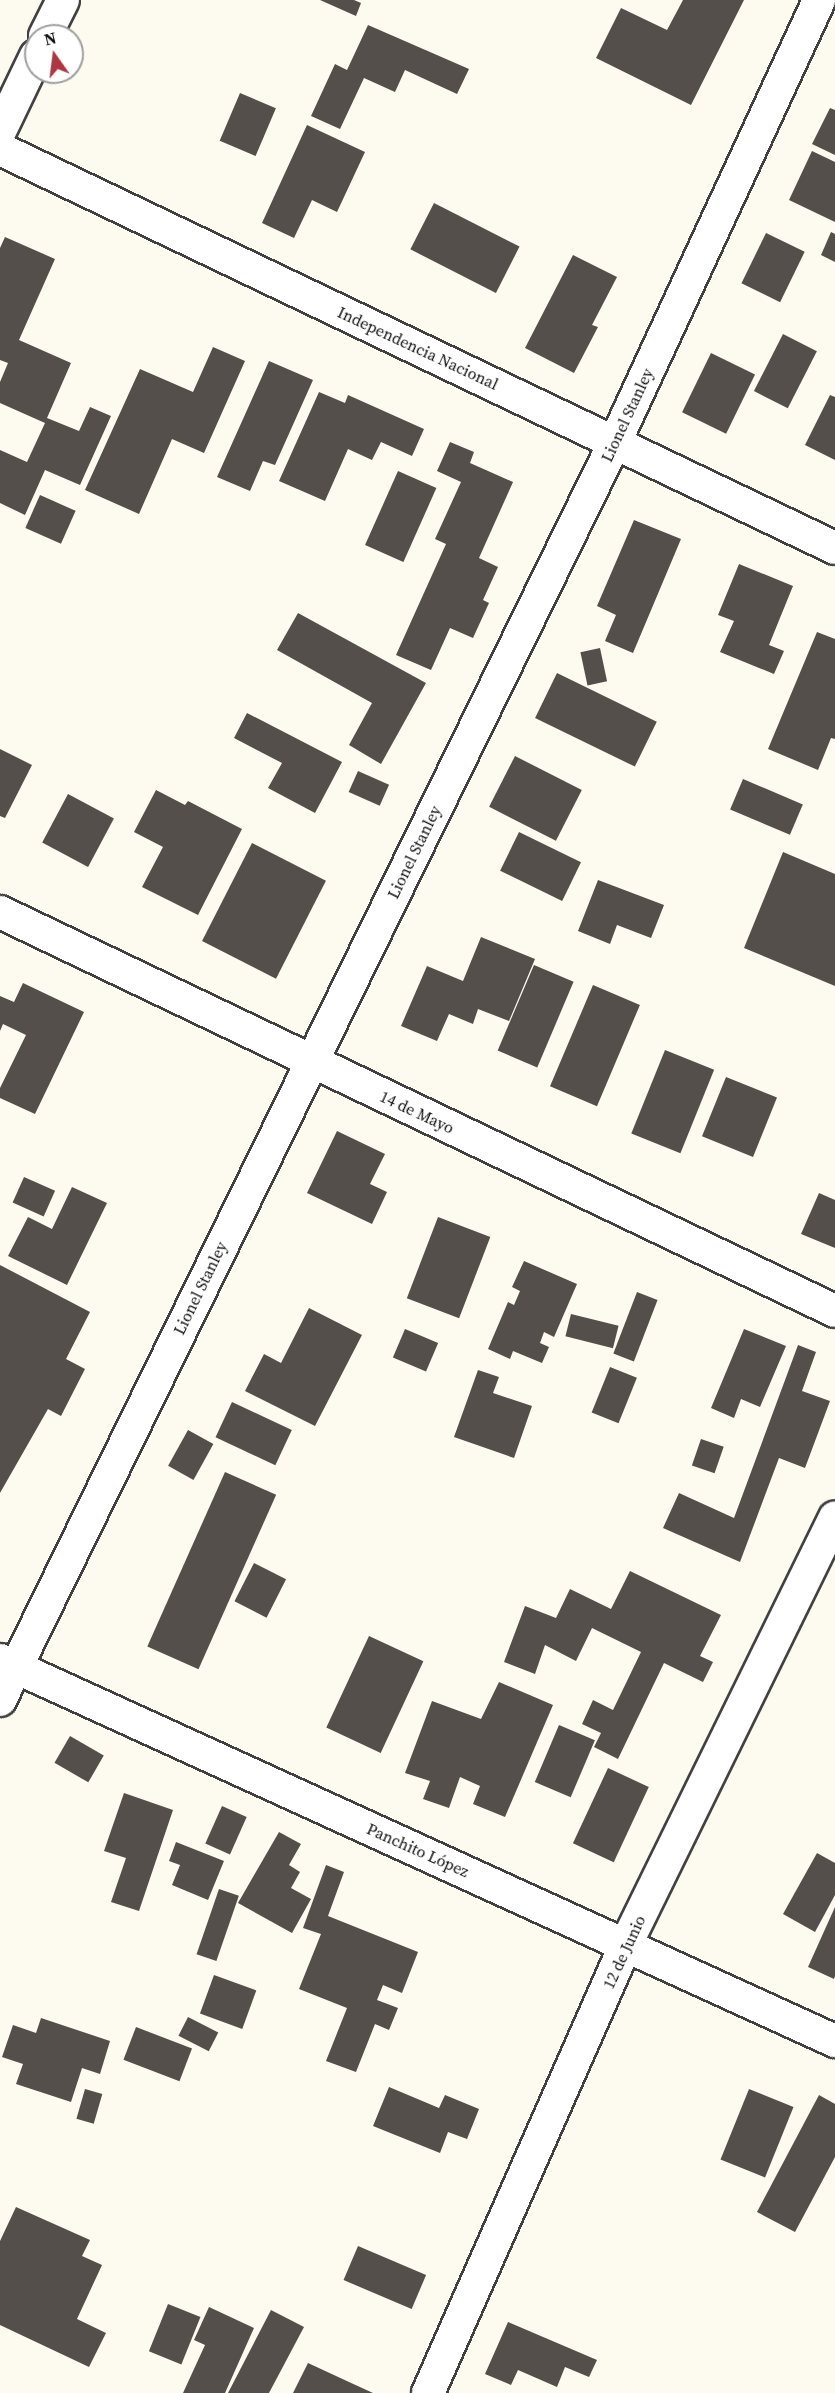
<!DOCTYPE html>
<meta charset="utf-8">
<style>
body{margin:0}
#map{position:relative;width:835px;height:2393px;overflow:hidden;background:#fdfaf0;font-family:"Source Serif 4",serif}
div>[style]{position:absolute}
.building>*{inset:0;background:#554f4b;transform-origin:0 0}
.roads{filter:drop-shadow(2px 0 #414141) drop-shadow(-2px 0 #414141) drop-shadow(0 2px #414141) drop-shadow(0 -2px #414141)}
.street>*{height:32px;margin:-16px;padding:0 16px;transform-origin:16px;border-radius:16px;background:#fff}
span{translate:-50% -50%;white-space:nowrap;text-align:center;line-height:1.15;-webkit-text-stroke:6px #fff;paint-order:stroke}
.street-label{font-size:16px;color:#0e0e0e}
.north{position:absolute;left:24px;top:24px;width:60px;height:60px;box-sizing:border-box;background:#fff;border:2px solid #9f9f9f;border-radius:50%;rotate:346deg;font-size:16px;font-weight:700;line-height:24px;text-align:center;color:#0e0e0e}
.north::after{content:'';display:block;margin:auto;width:21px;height:27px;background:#ac3741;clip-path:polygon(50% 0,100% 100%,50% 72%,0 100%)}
</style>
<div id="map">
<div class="building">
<div style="clip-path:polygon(320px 0,354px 0,361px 3px,356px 16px)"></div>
<div style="clip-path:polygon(683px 0,744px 0,691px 105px,596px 58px,621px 8px,667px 30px)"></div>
<div style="clip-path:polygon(368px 25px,469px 69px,457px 94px,405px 70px,395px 92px,364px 78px,340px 129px,311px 116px,335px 64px,347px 70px)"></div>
<div style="left:240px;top:93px;width:39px;height:52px;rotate:23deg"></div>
<div style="clip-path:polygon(830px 108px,835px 110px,835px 155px,812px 144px)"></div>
<div style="clip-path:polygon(307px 125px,365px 152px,337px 212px,312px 200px,294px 238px,262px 223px)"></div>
<div style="clip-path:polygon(812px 151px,835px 162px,835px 222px,789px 200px)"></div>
<div style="left:434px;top:203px;width:96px;height:52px;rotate:27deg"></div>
<div style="clip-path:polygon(831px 232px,835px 234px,835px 262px,821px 255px)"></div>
<div style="left:766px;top:233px;width:43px;height:56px;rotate:26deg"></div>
<div style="clip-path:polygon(5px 237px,55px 259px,19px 340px,71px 363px,47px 418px,79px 431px,90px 407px,111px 416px,80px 485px,45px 470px,25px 515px,0 503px,0 450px,27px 462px,45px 423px,0 403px,0 382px,8px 363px,0 360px,0 248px)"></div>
<div style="clip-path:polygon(573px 255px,617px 277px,592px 325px,598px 327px,574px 373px,525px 348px)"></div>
<div style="left:783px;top:334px;width:38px;height:64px;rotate:27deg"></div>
<div style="clip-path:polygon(213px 347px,245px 361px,204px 453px,172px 439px,139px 514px,85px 490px,140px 369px,193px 392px)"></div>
<div style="left:711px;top:353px;width:49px;height:66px;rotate:26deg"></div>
<div style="clip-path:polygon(269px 361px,313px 380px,275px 465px,263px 461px,250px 491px,217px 477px)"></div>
<div style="clip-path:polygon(319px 392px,345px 403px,348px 395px,424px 429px,412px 456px,381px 442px,372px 460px,348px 449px,325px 501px,279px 481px)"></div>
<div style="clip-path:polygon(830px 395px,835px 397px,835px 460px,805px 445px)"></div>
<div style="clip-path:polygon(450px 442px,474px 452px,470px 463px,513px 482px,479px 558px,498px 567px,483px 600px,489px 603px,473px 638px,450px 628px,431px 670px,396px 655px,446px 544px,435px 539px,461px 482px,437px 471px)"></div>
<div style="left:398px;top:471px;width:42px;height:81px;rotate:24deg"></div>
<div style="left:40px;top:495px;width:39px;height:36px;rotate:24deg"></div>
<div style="clip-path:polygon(634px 520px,681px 539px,633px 653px,605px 641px,616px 615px,597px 606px)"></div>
<div style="clip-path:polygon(739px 564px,793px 586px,769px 645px,784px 651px,774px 674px,720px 652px,734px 621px,718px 615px)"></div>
<div style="clip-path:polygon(298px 613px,426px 683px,381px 764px,349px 745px,372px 703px,277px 650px)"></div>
<div style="clip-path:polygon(817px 632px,835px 639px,835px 739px,831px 738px,818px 770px,768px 749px)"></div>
<div style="left:600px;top:648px;width:34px;height:20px;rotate:78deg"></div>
<div style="left:557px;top:673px;width:111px;height:50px;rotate:26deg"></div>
<div style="clip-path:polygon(247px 713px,342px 762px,315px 813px,268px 788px,282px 763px,234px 738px)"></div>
<div style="clip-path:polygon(0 749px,32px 765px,5px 818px,0 816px)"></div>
<div style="left:515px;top:756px;width:75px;height:57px;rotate:27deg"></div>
<div style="left:358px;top:771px;width:34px;height:23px;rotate:24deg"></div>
<div style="left:743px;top:779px;width:65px;height:33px;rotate:23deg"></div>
<div style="clip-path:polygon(156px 790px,185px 805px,188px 801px,242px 829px,198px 915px,142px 887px,163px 847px,134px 832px)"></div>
<div style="left:68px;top:794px;width:52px;height:55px;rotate:28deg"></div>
<div style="left:519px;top:832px;width:69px;height:43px;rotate:26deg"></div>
<div style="left:252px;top:843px;width:83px;height:110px;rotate:27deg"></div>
<div style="clip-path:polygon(783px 852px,835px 874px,835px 986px,744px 948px)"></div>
<div style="clip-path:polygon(598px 880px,664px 905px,651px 938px,617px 925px,610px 944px,578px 931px)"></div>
<div style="clip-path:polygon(481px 937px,535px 959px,509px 1021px,478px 1009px,473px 1024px,449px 1014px,437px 1041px,401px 1026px,427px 966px,463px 981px)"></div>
<div style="left:534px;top:965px;width:43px;height:93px;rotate:23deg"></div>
<div style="clip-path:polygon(23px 983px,84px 1012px,35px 1114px,0 1098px,0 1088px,26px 1035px,3px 1024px,0 1031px,0 996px,14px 1002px)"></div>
<div style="left:593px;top:985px;width:51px;height:110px;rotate:23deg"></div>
<div style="left:665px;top:1050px;width:53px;height:90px;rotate:22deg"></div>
<div style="left:726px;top:1077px;width:55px;height:64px;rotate:22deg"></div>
<div style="clip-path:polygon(337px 1131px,385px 1154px,370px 1184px,387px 1192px,372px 1224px,307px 1193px)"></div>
<div style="left:24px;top:1177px;width:34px;height:28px;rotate:24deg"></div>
<div style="clip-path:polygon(72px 1187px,107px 1203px,67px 1285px,8px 1256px,28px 1217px,52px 1229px)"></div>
<div style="clip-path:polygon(819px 1193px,835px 1200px,835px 1248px,801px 1234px)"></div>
<div style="left:438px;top:1217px;width:56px;height:87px;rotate:21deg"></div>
<div style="clip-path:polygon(524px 1261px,577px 1284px,554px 1337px,544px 1332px,540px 1343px,549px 1347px,542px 1363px,513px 1351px,510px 1359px,488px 1349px,508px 1302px,514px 1305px,520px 1291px,512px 1287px)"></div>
<div style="clip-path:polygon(0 1265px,90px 1312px,66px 1359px,85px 1369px,61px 1416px,48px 1409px,0 1493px)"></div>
<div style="left:637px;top:1292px;width:22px;height:66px;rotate:21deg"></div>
<div style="clip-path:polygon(309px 1308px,362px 1335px,315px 1426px,245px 1391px,264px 1354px,281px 1363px)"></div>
<div style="left:571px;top:1314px;width:49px;height:23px;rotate:14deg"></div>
<div style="left:405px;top:1329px;width:36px;height:31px;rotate:23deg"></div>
<div style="clip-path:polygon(744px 1329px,786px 1346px,760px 1407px,741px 1399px,734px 1418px,711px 1408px)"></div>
<div style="clip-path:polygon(798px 1345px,816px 1352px,802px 1391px,830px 1401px,805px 1468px,779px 1458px,740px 1562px,663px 1528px,679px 1493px,734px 1518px)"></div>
<div style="left:610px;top:1367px;width:29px;height:49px;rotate:22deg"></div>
<div style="clip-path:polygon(478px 1370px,499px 1377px,493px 1393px,532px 1406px,514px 1458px,454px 1437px)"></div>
<div style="left:232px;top:1402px;width:66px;height:39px;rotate:25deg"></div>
<div style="left:188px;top:1430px;width:29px;height:41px;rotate:29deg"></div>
<div style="left:701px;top:1439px;width:24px;height:28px;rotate:19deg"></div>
<div style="left:225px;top:1472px;width:56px;height:191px;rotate:24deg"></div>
<div style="left:254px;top:1563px;width:36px;height:43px;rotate:27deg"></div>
<div style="clip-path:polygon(630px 1571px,721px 1615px,700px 1656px,713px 1662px,703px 1682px,664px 1663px,618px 1759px,594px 1747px,601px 1733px,582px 1724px,593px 1700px,613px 1710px,641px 1652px,592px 1628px,576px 1661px,545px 1645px,535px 1674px,504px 1662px,525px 1606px,556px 1618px,570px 1589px,611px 1609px)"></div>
<div style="left:369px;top:1636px;width:60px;height:101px;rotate:25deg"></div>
<div style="clip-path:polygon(499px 1682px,553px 1705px,505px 1817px,473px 1804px,480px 1786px,460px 1777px,449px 1808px,423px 1799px,430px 1781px,405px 1773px,432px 1701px,481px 1719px)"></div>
<div style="left:559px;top:1725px;width:39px;height:62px;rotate:23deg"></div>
<div style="left:70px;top:1736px;width:39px;height:31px;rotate:30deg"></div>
<div style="left:608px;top:1768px;width:45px;height:83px;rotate:25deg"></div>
<div style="clip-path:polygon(124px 1793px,173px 1810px,139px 1911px,111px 1902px,126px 1858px,104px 1851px)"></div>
<div style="left:222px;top:1806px;width:27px;height:41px;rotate:24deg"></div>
<div style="clip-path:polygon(279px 1832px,301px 1844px,289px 1865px,300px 1872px,291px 1888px,311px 1899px,292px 1933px,238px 1903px)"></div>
<div style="clip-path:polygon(176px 1842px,224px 1861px,208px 1900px,172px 1885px,180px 1865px,169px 1861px)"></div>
<div style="clip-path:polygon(817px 1853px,835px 1863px,835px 1895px,815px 1932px,783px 1914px)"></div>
<div style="clip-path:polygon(326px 1865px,344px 1872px,328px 1916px,418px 1952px,402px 1993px,383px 1985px,377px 2000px,398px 2008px,389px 2030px,375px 2024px,356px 2072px,326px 2061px,347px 2008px,299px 1989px,321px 1934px,303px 1928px)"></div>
<div style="left:219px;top:1889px;width:21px;height:69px;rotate:19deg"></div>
<div style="clip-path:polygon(835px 1907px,835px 1976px,834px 1979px,808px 1967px)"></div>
<div style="left:214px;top:1975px;width:45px;height:41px;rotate:20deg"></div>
<div style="left:188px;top:2017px;width:34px;height:21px;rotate:27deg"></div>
<div style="clip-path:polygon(41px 2018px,110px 2041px,100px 2074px,82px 2068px,71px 2102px,16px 2084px,23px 2064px,2px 2057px,13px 2025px,36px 2033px)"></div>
<div style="left:136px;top:2027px;width:60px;height:35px;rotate:21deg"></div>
<div style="clip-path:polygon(389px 2087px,439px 2108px,445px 2095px,479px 2109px,467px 2139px,448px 2132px,440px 2153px,373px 2126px)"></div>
<div style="left:85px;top:2089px;width:18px;height:31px;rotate:16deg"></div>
<div style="left:749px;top:2089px;width:48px;height:76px;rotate:22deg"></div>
<div style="clip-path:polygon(819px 2095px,835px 2104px,835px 2157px,795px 2232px,757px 2212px)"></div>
<div style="clip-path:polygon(16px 2207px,90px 2240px,82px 2256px,102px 2265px,77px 2319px,106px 2333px,89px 2367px,0 2325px,0 2241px)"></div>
<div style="left:358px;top:2246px;width:74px;height:37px;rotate:23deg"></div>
<div style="left:168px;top:2304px;width:35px;height:51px;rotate:22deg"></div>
<div style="clip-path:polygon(209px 2307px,254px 2328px,225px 2393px,183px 2393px,205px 2345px,194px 2340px)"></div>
<div style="clip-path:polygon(271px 2310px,304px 2327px,269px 2393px,228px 2393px)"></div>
<div style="clip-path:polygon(508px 2322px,597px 2360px,589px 2377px,565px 2367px,557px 2387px,518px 2370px,511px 2385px,485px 2374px)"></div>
<div style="clip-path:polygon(308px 2363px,349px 2382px,373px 2393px,293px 2393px)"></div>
</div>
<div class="roads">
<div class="street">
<div style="left:45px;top:36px;width:40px;rotate:-63.4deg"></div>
<div style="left:0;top:131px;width:83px;rotate:-64.4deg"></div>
<div style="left:0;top:149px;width:925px;rotate:25.54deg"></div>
<div style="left:0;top:912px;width:925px;rotate:25.54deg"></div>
<div style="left:0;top:1660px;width:918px;rotate:24.53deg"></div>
<div style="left:0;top:1700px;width:1400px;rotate:-63.95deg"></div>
<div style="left:615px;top:442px;width:487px;rotate:-65.2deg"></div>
<div style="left:428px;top:2393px;width:491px;rotate:-66.2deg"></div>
<div style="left:626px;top:1944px;width:475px;rotate:-63.9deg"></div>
</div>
</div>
<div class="street-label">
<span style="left:418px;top:348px;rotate:25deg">Independencia Nacional</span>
<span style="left:627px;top:415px;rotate:-65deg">Lionel Stanley</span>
<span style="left:414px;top:852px;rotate:-64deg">Lionel Stanley</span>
<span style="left:417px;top:1112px;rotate:25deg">14 de Mayo</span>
<span style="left:200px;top:1288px;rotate:-64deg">Lionel Stanley</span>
<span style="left:418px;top:1850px;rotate:24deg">Panchito López</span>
<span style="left:624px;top:1952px;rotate:-65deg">12 de Junio</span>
</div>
<div class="north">N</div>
</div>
